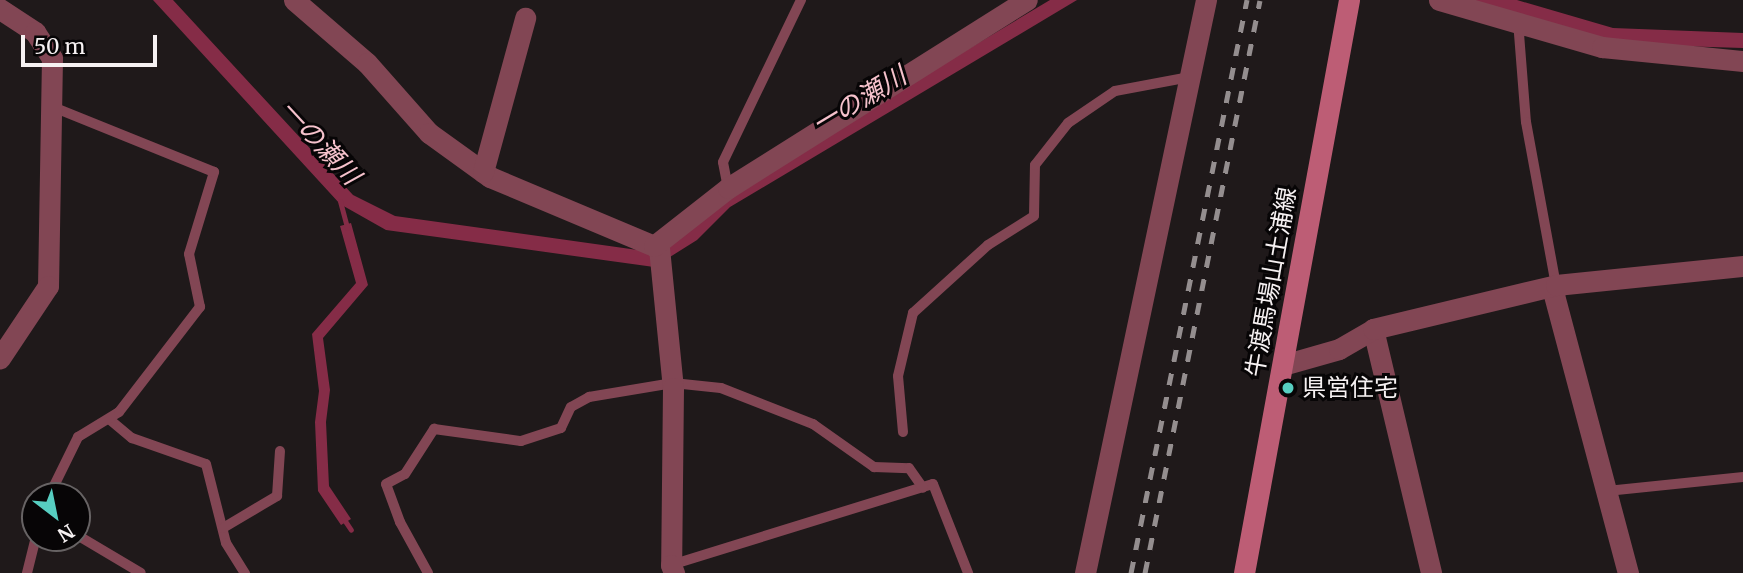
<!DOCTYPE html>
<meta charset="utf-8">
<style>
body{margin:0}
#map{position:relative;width:1743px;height:573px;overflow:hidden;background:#1f191a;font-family:Merriweather,"Noto Sans JP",serif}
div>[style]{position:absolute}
.water>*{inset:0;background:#852c47}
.stream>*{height:5px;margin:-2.5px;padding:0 2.5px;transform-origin:2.5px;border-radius:2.5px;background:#852c47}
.lane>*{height:10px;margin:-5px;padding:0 5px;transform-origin:5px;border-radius:5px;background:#824654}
.street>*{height:21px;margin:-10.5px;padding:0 10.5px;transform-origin:10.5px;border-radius:10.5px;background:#824654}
.secondary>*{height:21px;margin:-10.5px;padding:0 10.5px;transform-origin:10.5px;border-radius:10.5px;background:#bd5d75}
.rail>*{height:5px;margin-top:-2.5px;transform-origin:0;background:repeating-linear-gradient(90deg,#948e8f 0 12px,transparent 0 24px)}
.dots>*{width:19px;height:19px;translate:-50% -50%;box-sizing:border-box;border:4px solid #070506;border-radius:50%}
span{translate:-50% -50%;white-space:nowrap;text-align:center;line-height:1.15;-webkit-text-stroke:6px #070506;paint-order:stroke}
.street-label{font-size:24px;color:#f6f1f2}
.poi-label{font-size:24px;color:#f6f1f2}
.left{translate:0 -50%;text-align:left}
.water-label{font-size:26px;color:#f6c2cc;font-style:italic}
.north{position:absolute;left:21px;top:482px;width:70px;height:70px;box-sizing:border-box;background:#070506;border:2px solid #676364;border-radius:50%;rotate:148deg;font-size:19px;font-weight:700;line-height:28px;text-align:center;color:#f6f1f2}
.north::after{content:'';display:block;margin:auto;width:24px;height:32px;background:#57cec1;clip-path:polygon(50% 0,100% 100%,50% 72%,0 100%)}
.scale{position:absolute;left:21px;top:35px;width:136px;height:32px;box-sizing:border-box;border:4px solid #f6f1f2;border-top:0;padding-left:9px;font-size:21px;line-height:24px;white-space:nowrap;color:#f6f1f2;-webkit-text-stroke:5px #070506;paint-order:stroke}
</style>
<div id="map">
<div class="water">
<div style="clip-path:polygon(153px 0,173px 0,353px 195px,395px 216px,652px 252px,721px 197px,1050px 0,1077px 0,730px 207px,697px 240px,654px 267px,386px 230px,340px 204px)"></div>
<div style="clip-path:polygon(1465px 0,1517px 0,1613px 28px,1743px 33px,1743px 48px,1611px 44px)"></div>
<div style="clip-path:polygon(351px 223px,368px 285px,323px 338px,330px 390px,326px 422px,329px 486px,351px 519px,341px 525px,318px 491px,315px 422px,319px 391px,312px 334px,356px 283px,340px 226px)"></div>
</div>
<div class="stream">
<div style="left:340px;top:201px;width:28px;rotate:75deg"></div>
<div style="left:343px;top:518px;width:14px;rotate:56deg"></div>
</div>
<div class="lane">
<div style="left:1518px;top:21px;width:101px;rotate:85.5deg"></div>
<div style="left:1526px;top:122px;width:166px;rotate:79.6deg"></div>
<div style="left:728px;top:188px;width:26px;rotate:-101deg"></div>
<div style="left:723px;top:162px;width:180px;rotate:-64.3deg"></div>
<div style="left:109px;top:419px;width:30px;rotate:40deg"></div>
<div style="left:132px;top:438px;width:78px;rotate:19.4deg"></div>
<div style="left:206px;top:464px;width:81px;rotate:75.8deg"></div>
<div style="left:226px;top:543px;width:36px;rotate:58deg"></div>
<div style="left:903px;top:432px;width:56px;rotate:-95.1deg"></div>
<div style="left:898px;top:376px;width:65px;rotate:-76.6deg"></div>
<div style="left:913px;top:313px;width:101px;rotate:-42.2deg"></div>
<div style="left:988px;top:245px;width:54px;rotate:-32.2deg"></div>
<div style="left:1034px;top:216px;width:51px;rotate:-88.9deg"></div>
<div style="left:1035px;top:165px;width:53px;rotate:-51.8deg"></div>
<div style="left:1068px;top:123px;width:57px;rotate:-34.2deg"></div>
<div style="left:1115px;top:91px;width:76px;rotate:-10.6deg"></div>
<div style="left:1607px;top:491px;width:137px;rotate:-5.9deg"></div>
<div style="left:49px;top:496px;width:66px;rotate:-63.8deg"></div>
<div style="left:78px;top:437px;width:48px;rotate:-31.4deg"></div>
<div style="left:119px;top:412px;width:133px;rotate:-52.4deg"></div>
<div style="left:200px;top:307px;width:54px;rotate:-101.7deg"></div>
<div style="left:189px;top:254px;width:86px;rotate:-73deg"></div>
<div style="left:214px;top:172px;width:176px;rotate:-158deg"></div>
<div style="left:223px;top:528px;width:63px;rotate:-30.7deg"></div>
<div style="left:277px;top:496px;width:45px;rotate:-86.2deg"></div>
<div style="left:77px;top:535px;width:74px;rotate:30.7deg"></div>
<div style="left:671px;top:565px;width:274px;rotate:-17.2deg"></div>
<div style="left:933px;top:484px;width:96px;rotate:68.5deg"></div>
<div style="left:27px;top:573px;width:36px;rotate:-76deg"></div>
<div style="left:428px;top:573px;width:58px;rotate:-118.8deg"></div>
<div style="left:400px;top:522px;width:40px;rotate:-110.2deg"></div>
<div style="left:386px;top:484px;width:21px;rotate:-28deg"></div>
<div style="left:405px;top:474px;width:54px;rotate:-57.2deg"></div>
<div style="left:434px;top:429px;width:88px;rotate:7.9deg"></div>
<div style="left:521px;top:441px;width:42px;rotate:-18deg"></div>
<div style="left:561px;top:428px;width:23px;rotate:-65deg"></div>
<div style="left:571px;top:407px;width:21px;rotate:-29deg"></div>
<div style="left:589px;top:397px;width:85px;rotate:-9.5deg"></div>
<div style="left:673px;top:383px;width:48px;rotate:5.9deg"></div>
<div style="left:721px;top:388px;width:99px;rotate:21.4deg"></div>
<div style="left:813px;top:424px;width:75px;rotate:35.2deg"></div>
<div style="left:874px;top:467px;width:35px;rotate:2deg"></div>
<div style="left:909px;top:468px;width:24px;rotate:55deg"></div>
</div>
<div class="street">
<div style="left:294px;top:0;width:96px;rotate:40.8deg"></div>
<div style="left:367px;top:63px;width:94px;rotate:48.5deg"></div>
<div style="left:429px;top:133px;width:75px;rotate:35.8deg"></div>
<div style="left:490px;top:177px;width:183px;rotate:22.8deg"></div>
<div style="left:659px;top:248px;width:141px;rotate:84.3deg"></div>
<div style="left:673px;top:388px;width:177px;rotate:90.6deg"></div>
<div style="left:671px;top:565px;width:9px;rotate:69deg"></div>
<div style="left:1439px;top:0;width:170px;rotate:16.1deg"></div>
<div style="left:1602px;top:47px;width:142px;rotate:5.7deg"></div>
<div style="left:0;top:9px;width:42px;rotate:33.3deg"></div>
<div style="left:35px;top:32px;width:31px;rotate:57deg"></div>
<div style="left:52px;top:58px;width:228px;rotate:91deg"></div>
<div style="left:48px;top:286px;width:87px;rotate:123.7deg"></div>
<div style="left:483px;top:172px;width:160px;rotate:-74.7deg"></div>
<div style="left:654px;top:246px;width:94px;rotate:-38.1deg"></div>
<div style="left:728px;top:188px;width:353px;rotate:-32.2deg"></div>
<div style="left:1556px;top:285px;width:10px;rotate:101deg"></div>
<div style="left:1554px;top:295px;width:288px;rotate:75.1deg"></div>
<div style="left:1373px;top:329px;width:251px;rotate:76.6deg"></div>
<div style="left:1283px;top:365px;width:58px;rotate:-15.9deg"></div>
<div style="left:1339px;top:349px;width:39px;rotate:-30deg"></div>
<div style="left:1373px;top:329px;width:188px;rotate:-13.5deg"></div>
<div style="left:1556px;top:285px;width:188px;rotate:-5.8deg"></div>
<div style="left:1085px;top:573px;width:586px;rotate:-78.08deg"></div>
</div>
<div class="secondary">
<div style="left:1244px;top:573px;width:583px;rotate:-79.62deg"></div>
</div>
<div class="rail">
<div style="left:1131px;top:573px;width:585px;rotate:-78.56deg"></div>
<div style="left:1145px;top:573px;width:584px;rotate:-78.65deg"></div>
</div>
<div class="dots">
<div style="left:1288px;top:388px;background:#57cec1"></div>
</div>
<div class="street-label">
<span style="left:1271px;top:282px;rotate:-80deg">牛渡馬場山土浦線</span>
</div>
<div class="poi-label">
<span class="left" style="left:1302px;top:388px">県営住宅</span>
</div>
<div class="water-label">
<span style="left:859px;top:100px;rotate:-31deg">一の瀬川</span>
<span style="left:320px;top:142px;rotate:47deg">一の瀬川</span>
</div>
<div class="north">N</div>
<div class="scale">50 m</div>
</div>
